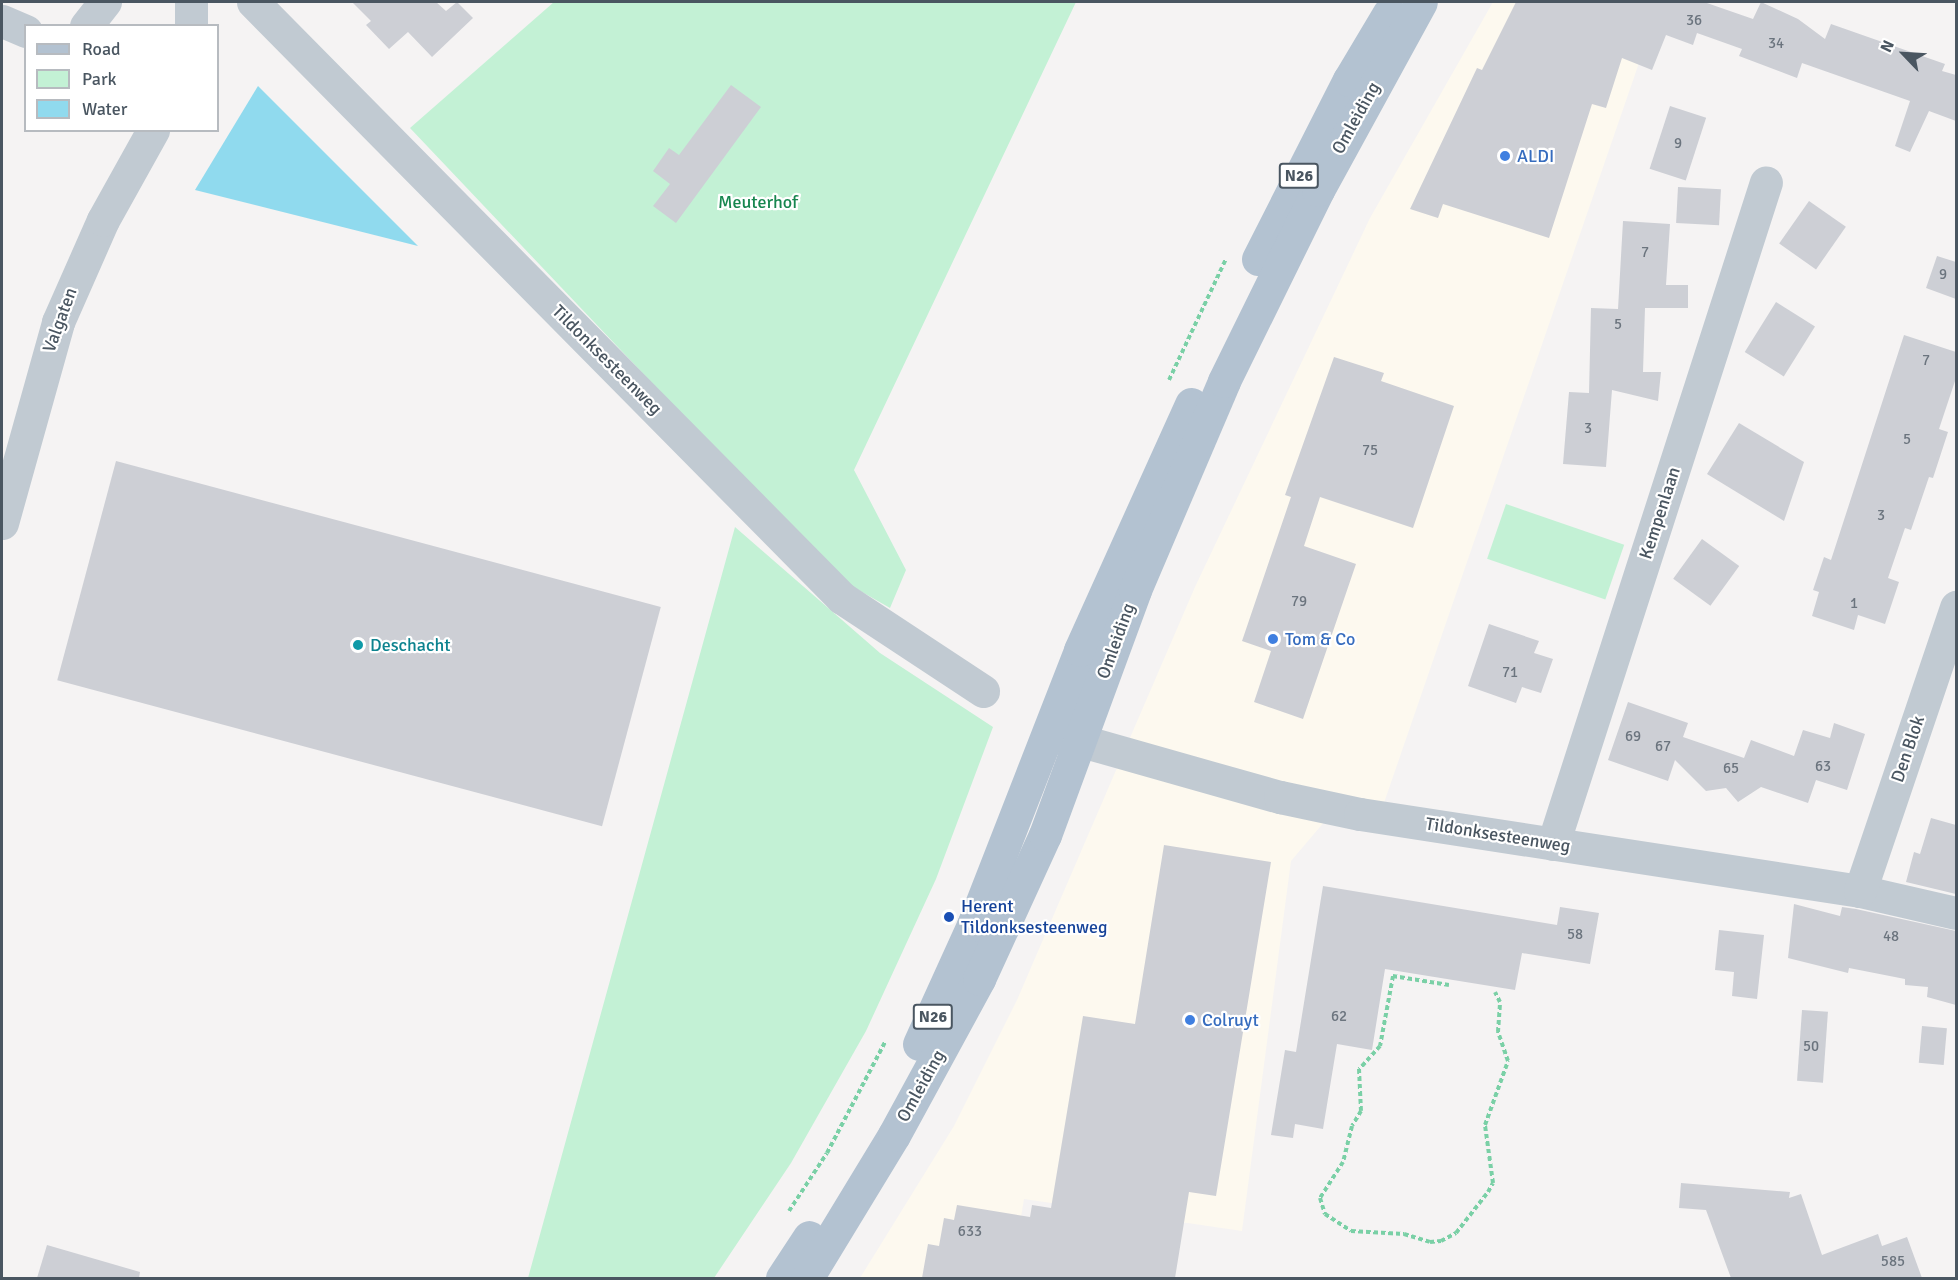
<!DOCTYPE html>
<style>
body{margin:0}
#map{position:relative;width:1958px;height:1280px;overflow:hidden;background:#f5f3f3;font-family:Signika,sans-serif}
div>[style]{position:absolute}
.commercial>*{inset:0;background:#fdf9ef}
.green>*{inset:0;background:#c3f1d5;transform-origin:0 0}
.water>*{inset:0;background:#90daee}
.building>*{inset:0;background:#cdcfd5;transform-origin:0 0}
.path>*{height:4px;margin-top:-2px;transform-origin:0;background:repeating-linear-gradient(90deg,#7ad0a6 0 4.5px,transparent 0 7.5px)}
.minor>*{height:33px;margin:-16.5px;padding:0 16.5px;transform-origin:16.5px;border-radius:16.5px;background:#c1cad2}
.major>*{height:33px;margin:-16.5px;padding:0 16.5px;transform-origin:16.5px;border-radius:16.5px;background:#b3c2d1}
.dots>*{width:16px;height:16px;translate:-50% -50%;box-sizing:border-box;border:3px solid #fff;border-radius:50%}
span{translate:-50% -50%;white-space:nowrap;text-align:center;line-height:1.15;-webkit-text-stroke:4.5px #fff;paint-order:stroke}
.number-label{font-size:15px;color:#6b747e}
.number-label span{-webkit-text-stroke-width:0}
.shield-label span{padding:2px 4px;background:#fff;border:2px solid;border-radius:4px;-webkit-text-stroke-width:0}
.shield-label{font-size:16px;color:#4a5661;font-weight:700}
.street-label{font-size:18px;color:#4a5661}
.shop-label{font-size:18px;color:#366cbe}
.left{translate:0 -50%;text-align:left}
.park-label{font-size:18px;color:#17864f}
.culture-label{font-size:18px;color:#0d838f}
.transit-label{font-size:18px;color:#164399}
.frame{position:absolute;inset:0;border:3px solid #4a5661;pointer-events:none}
.legend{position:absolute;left:24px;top:24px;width:195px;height:108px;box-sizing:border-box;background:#fff;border:2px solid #b7bbc0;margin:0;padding:8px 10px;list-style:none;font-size:18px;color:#4a5661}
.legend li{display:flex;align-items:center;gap:12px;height:30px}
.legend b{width:30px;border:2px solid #b7bbc0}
.north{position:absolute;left:1874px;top:24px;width:60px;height:60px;-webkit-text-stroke:4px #fff;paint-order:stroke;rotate:295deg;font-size:16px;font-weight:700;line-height:24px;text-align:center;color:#4a5661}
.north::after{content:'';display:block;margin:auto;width:21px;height:27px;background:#4a5661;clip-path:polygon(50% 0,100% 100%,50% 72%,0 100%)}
</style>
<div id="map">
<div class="commercial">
<div style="clip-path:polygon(1493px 2px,1660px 2px,1375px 829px,1325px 821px,1291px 861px,1242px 1231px,1024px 1199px,1011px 1278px,860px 1278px,954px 1126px,1017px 1000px,1195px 587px,1370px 218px)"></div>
</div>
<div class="green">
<div style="clip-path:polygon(554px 2px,1076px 2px,854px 470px,906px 570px,890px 608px,836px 577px,410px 128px)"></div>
<div style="left:1506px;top:504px;width:125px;height:58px;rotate:19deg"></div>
<div style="clip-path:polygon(735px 527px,880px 653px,993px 727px,936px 879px,866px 1031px,791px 1163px,714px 1278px,528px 1278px)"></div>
</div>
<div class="water">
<div style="clip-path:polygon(258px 86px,418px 246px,195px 190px)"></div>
</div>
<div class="building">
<div style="clip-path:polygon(352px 2px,436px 2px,446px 11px,457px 2px,473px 18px,432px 57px,408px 32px,389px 49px,366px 25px,371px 21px)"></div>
<div style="clip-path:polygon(1516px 2px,1704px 2px,1753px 19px,1761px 2px,1798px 19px,1825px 39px,1831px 24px,1945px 64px,1942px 71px,1956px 75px,1956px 121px,1929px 111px,1910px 152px,1895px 146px,1910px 101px,1802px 63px,1797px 78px,1739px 56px,1742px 49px,1697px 33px,1693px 45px,1666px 35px,1652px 70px,1622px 58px,1606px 108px,1592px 104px,1549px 238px,1443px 204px,1438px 218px,1410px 209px,1477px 68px,1482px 70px)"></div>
<div style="clip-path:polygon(731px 85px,761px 107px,676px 223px,653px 206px,670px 184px,653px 171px,669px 148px,679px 155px)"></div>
<div style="left:1670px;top:106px;width:38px;height:66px;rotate:18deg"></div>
<div style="left:1678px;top:187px;width:43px;height:36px;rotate:3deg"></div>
<div style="left:1809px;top:201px;width:45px;height:52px;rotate:35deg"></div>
<div style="clip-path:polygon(1623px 221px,1670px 224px,1666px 285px,1688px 285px,1688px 308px,1645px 308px,1643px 372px,1661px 372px,1658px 401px,1612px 390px,1606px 467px,1563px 464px,1569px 392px,1589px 393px,1591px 308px,1618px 309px)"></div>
<div style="clip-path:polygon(1937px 256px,1956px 262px,1956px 299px,1926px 288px)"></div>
<div style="left:1776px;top:302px;width:46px;height:59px;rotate:32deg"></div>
<div style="clip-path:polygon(1904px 335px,1956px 352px,1956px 378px,1939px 429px,1948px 432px,1933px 478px,1929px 477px,1911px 530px,1905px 528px,1888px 578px,1899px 582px,1885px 624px,1858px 615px,1854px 630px,1812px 616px,1819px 592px,1813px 590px,1824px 557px,1831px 560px)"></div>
<div style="clip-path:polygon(1334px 357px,1384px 373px,1381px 381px,1454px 406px,1413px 528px,1320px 497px,1304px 546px,1356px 564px,1303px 719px,1254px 702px,1271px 651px,1242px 641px,1291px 497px,1285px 495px)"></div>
<div style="clip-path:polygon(1739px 423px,1804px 462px,1784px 521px,1707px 474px)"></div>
<div style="left:116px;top:461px;width:564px;height:227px;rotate:15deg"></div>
<div style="left:1702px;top:539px;width:46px;height:49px;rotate:36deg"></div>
<div style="clip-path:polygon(1489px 624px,1539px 641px,1534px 653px,1553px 659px,1541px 693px,1522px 687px,1516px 703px,1468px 686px)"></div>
<div style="clip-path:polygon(1628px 702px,1688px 723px,1683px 737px,1744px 758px,1751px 740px,1794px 756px,1803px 730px,1830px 738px,1834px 723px,1865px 734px,1847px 790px,1816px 780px,1808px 803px,1761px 787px,1738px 802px,1726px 788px,1706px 791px,1675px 760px,1668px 781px,1608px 760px)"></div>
<div style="clip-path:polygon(1931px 818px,1956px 825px,1956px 894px,1906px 882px,1914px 852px,1920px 854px)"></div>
<div style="clip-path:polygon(1164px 845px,1271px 862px,1216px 1196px,1189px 1192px,1175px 1278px,922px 1278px,928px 1244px,939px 1246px,944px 1218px,954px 1220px,957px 1205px,1030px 1217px,1032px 1205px,1051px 1208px,1083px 1016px,1135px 1024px)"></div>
<div style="clip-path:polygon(1323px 886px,1557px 925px,1560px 907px,1599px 913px,1590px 964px,1522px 953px,1515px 990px,1385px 969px,1372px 1050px,1337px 1044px,1323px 1129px,1295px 1124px,1293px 1138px,1271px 1135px,1285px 1050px,1296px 1052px)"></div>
<div style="clip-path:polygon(1794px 904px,1840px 916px,1842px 907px,1856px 909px,1956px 931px,1956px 1005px,1927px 997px,1928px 987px,1905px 985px,1905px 979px,1849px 968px,1848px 973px,1788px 958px)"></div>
<div style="clip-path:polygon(1719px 930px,1764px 935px,1757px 999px,1732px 996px,1734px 972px,1715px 970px)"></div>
<div style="left:1802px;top:1010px;width:26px;height:71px;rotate:4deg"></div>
<div style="left:1922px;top:1026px;width:25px;height:37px;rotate:5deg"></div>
<div style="clip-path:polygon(1681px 1183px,1790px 1192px,1789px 1198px,1801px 1194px,1822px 1255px,1878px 1234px,1882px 1246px,1907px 1237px,1922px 1278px,1731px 1278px,1706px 1210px,1679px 1208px)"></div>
<div style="clip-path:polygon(47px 1245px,140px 1272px,139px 1278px,37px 1278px)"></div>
</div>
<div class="path">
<div style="left:1169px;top:380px;width:134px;rotate:-64.8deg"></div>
<div style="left:1449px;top:985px;width:57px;rotate:-170.9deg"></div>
<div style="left:1393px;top:976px;width:71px;rotate:100.5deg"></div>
<div style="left:1380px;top:1046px;width:31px;rotate:132deg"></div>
<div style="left:1359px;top:1069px;width:42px;rotate:87.3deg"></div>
<div style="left:1361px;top:1111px;width:17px;rotate:121deg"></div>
<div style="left:1352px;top:1126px;width:37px;rotate:104deg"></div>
<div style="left:1343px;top:1162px;width:43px;rotate:122.6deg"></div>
<div style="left:1320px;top:1198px;width:17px;rotate:73deg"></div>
<div style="left:1325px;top:1214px;width:31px;rotate:33deg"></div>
<div style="left:1351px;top:1231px;width:53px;rotate:3.2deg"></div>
<div style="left:1404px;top:1234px;width:27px;rotate:17deg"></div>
<div style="left:1430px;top:1242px;width:11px;rotate:-5deg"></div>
<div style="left:1441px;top:1241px;width:17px;rotate:-28deg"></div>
<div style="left:1456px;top:1233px;width:52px;rotate:-52deg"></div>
<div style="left:1488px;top:1192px;width:10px;rotate:-61deg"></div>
<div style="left:1493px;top:1183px;width:59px;rotate:-97.9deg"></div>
<div style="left:1485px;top:1125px;width:68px;rotate:-70.2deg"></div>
<div style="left:1508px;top:1061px;width:31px;rotate:-109deg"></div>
<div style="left:1498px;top:1032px;width:30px;rotate:-86deg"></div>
<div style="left:1500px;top:1002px;width:11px;rotate:-117deg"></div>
<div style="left:789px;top:1211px;width:69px;rotate:-56.8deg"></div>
<div style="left:827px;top:1153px;width:127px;rotate:-62.4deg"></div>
</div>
<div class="minor">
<div style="left:253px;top:2px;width:838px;rotate:45.34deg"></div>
<div style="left:842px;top:598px;width:169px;rotate:33.4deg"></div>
<div style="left:2px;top:21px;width:26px;rotate:23deg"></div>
<div style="left:86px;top:26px;width:31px;rotate:-52deg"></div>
<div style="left:191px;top:26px;width:24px;rotate:-90deg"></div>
<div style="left:2px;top:523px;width:209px;rotate:-74.4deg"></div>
<div style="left:58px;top:322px;width:111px;rotate:-66.2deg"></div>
<div style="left:103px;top:220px;width:103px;rotate:-60.9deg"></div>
<div style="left:1053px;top:737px;width:25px;rotate:7deg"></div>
<div style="left:1078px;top:740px;width:210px;rotate:15.8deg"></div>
<div style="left:1280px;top:797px;width:82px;rotate:12deg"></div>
<div style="left:1360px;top:814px;width:506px;rotate:8.75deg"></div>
<div style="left:1860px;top:891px;width:98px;rotate:12.9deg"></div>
<div style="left:1553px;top:844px;width:695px;rotate:-72.16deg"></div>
<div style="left:1860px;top:891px;width:300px;rotate:-71.3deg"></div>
</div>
<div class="major">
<div style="left:1258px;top:259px;width:201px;rotate:-63.1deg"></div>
<div style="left:1349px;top:80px;width:78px;rotate:-59.2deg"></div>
<div style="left:919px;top:1044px;width:131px;rotate:-65.6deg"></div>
<div style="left:973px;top:925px;width:295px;rotate:-68.7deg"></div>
<div style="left:1080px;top:650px;width:270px;rotate:-65.7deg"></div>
<div style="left:782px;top:1278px;width:49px;rotate:-56.6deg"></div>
<div style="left:807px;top:1278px;width:167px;rotate:-58.7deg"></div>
<div style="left:894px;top:1135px;width:178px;rotate:-61.4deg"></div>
<div style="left:979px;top:979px;width:158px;rotate:-65.4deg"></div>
<div style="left:1045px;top:835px;width:261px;rotate:-69.8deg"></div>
<div style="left:1135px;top:590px;width:227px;rotate:-66.9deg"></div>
<div style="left:1224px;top:381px;width:213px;rotate:-63.8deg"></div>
<div style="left:1318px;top:190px;width:214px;rotate:-61.3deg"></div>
</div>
<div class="dots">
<div style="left:1505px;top:156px;background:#3f7fe0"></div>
<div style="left:1273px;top:639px;background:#3f7fe0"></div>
<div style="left:358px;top:645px;background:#0f9aa8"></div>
<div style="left:949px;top:917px;background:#1a4fb4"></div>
<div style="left:1190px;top:1020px;background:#3f7fe0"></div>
</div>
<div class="number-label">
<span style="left:1694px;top:21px">36</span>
<span style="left:1776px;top:44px">34</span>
<span style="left:1678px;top:144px">9</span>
<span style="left:1645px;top:253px">7</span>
<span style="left:1943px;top:275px">9</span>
<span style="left:1618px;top:325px">5</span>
<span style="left:1926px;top:361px">7</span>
<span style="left:1588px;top:429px">3</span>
<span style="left:1907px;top:440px">5</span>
<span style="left:1370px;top:451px">75</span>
<span style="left:1881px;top:516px">3</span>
<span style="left:1299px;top:602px">79</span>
<span style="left:1854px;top:604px">1</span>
<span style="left:1510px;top:673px">71</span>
<span style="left:1633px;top:737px">69</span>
<span style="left:1663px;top:747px">67</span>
<span style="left:1823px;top:767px">63</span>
<span style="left:1731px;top:769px">65</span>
<span style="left:1575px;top:935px">58</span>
<span style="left:1891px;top:937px">48</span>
<span style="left:1339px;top:1017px">62</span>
<span style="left:1811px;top:1047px">50</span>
<span style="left:970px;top:1232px">633</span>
<span style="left:1893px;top:1262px">585</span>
</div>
<div class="shield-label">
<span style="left:1299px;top:176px">N26</span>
<span style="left:933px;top:1017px">N26</span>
</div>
<div class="street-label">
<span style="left:1356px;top:118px;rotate:-61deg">Omleiding</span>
<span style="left:60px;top:320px;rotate:-70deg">Valgaten</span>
<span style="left:607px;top:360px;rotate:45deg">Tildonksesteenweg</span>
<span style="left:1660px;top:513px;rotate:-72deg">Kempenlaan</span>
<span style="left:1116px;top:641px;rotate:-70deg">Omleiding</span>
<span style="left:1908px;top:749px;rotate:-71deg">Den Blok</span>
<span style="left:1498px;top:835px;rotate:9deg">Tildonksesteenweg</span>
<span style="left:921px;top:1086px;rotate:-61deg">Omleiding</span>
</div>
<div class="shop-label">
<span class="left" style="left:1517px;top:156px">ALDI</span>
<span class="left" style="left:1285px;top:639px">Tom &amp; Co</span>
<span class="left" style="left:1202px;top:1020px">Colruyt</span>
</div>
<div class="park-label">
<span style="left:758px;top:202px">Meuterhof</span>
</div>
<div class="culture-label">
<span class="left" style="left:370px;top:645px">Deschacht</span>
</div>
<div class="transit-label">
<span class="left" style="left:961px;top:917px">Herent<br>Tildonksesteenweg</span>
</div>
<div class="frame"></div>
<ul class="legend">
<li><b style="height:8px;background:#b3c2d1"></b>Road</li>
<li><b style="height:16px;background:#c3f1d5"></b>Park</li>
<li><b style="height:16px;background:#90daee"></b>Water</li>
</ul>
<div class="north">N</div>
</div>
